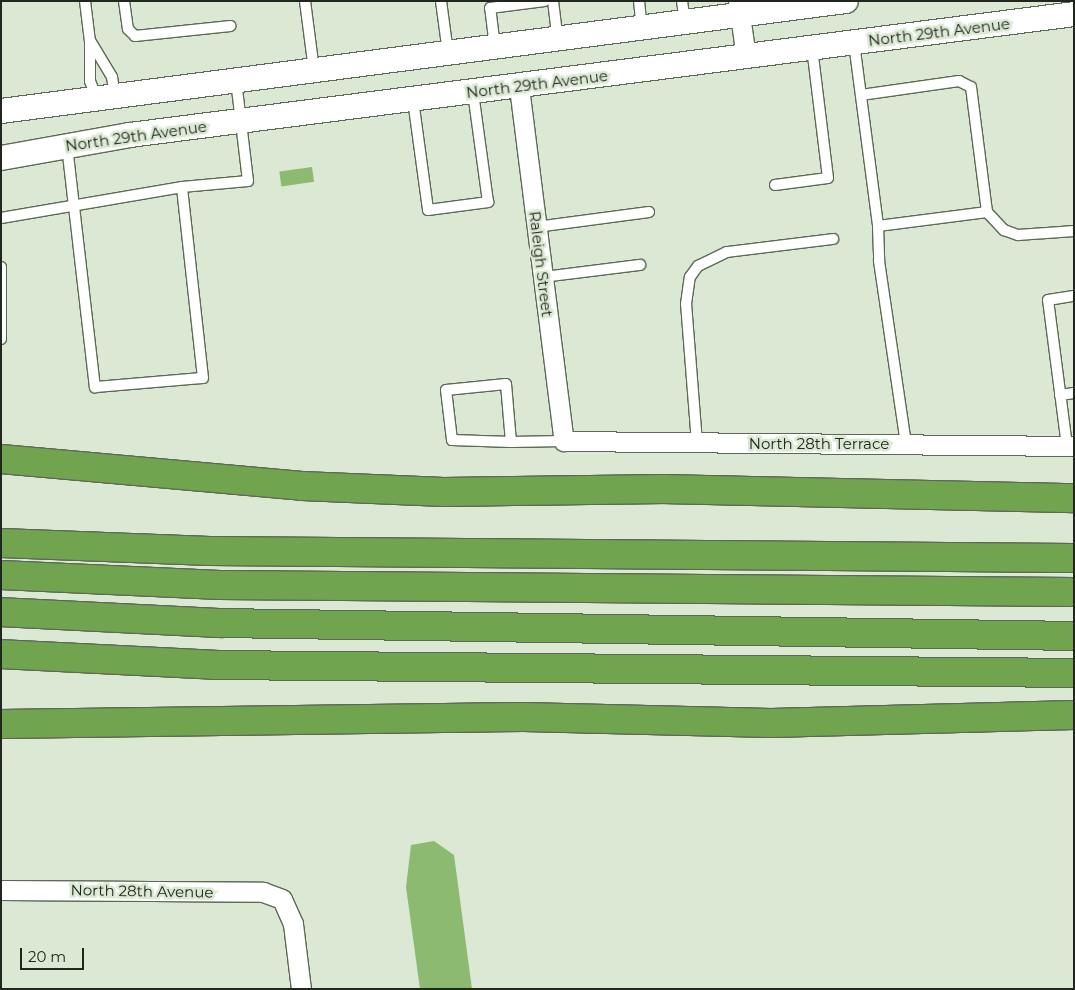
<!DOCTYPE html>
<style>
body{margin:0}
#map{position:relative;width:1075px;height:990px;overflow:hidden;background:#dbe9d4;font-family:Montserrat,sans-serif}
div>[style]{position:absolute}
.water>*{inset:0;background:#8dba71;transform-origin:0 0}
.roads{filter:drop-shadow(1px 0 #5d6956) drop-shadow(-1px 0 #5d6956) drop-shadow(0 1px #5d6956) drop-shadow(0 -1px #5d6956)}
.service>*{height:10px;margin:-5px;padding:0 5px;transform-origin:5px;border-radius:5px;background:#fff}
.minor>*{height:19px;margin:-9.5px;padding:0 9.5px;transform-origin:9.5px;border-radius:9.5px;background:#fff}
.tertiary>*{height:24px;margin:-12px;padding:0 12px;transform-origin:12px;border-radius:12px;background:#fff}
.motorway>*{height:28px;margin:-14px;padding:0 14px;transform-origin:14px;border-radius:14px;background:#71a44e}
span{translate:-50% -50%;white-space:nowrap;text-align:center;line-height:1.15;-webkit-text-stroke:5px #dbe9d4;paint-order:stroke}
.street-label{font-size:15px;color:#21261e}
.frame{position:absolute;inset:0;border:2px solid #21261e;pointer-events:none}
.scale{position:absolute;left:20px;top:948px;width:64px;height:22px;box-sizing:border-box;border:2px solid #21261e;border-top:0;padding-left:6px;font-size:15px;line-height:18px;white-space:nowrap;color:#21261e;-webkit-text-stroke:4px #dbe9d4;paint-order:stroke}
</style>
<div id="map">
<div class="water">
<div style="left:312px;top:167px;width:15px;height:33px;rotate:82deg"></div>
<div style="clip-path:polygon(434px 841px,454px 855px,472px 989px,420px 989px,406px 887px,411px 845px)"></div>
</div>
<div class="roads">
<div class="service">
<div style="left:85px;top:1px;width:41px;rotate:83deg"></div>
<div style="left:90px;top:42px;width:39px;rotate:90deg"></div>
<div style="left:90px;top:81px;width:17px;rotate:69deg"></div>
<div style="left:124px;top:1px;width:28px;rotate:82deg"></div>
<div style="left:128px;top:29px;width:10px;rotate:45deg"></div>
<div style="left:135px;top:36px;width:96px;rotate:-6deg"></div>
<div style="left:305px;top:1px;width:70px;rotate:82.6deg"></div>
<div style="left:441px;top:1px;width:52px;rotate:82.3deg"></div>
<div style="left:553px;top:1px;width:38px;rotate:83deg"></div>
<div style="left:639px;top:1px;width:27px;rotate:84deg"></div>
<div style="left:682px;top:1px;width:21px;rotate:82deg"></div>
<div style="left:91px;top:42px;width:41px;rotate:59deg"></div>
<div style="left:112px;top:77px;width:18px;rotate:81deg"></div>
<div style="left:854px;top:43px;width:185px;rotate:82.5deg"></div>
<div style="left:878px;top:226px;width:35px;rotate:88deg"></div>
<div style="left:879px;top:261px;width:185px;rotate:81.6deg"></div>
<div style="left:495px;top:47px;width:39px;rotate:-97deg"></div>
<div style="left:490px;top:8px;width:55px;rotate:-7.3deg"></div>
<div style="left:861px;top:95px;width:99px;rotate:-8.1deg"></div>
<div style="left:959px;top:81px;width:13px;rotate:27deg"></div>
<div style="left:971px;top:87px;width:126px;rotate:82.7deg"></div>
<div style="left:413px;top:100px;width:111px;rotate:82.2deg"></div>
<div style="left:428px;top:210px;width:61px;rotate:-7.6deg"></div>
<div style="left:488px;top:202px;width:111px;rotate:-97.8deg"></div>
<div style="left:67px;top:146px;width:243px;rotate:83.4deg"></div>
<div style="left:95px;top:387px;width:108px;rotate:-4.8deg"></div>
<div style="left:203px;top:378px;width:192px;rotate:-96.3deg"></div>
<div style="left:775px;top:185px;width:53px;rotate:-7.5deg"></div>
<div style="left:828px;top:178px;width:131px;rotate:-97deg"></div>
<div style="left:1px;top:218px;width:184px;rotate:-9.7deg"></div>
<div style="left:182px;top:187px;width:66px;rotate:-5.2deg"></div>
<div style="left:248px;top:181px;width:102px;rotate:-96.8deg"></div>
<div style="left:878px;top:226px;width:110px;rotate:-7.3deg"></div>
<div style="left:987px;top:212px;width:25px;rotate:47deg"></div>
<div style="left:1004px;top:230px;width:15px;rotate:20deg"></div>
<div style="left:1018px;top:235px;width:56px;rotate:-4.1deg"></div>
<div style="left:536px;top:227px;width:114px;rotate:-7.6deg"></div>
<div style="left:1px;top:267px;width:72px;rotate:90deg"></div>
<div style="left:543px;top:277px;width:98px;rotate:-7.1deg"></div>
<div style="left:1060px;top:395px;width:14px;rotate:-8deg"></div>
<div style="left:511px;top:442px;width:59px;rotate:-178.1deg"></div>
<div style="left:452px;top:440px;width:50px;rotate:-96.8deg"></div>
<div style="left:446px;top:390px;width:60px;rotate:-5.7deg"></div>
<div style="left:506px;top:384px;width:58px;rotate:85.1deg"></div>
<div style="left:511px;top:442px;width:53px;rotate:-1.1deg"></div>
<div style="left:697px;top:443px;width:139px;rotate:-94.5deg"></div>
<div style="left:686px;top:304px;width:27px;rotate:-82deg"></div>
<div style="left:690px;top:277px;width:14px;rotate:-54deg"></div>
<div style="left:698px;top:266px;width:32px;rotate:-26deg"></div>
<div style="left:727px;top:252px;width:107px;rotate:-7deg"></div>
<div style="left:1067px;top:446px;width:147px;rotate:-97.4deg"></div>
<div style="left:1048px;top:300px;width:26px;rotate:-9deg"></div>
</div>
<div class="minor">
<div style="left:738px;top:1px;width:57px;rotate:81.9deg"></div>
<div style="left:519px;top:87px;width:357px;rotate:82.8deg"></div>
<div style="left:564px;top:441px;width:510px;rotate:0.56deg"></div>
<div style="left:1px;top:890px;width:262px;rotate:0.4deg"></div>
<div style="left:263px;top:892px;width:20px;rotate:20deg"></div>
<div style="left:282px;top:899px;width:27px;rotate:66deg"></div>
<div style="left:293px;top:924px;width:65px;rotate:83deg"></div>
</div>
<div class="tertiary">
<div style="left:1px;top:111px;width:852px;rotate:-7.42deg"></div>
<div style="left:1px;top:158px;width:131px;rotate:-10.1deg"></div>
<div style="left:130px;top:135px;width:952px;rotate:-7.3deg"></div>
</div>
<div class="motorway">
<div style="left:1px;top:459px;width:302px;rotate:5.1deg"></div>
<div style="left:302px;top:486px;width:142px;rotate:2.4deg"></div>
<div style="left:444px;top:492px;width:221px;rotate:-0.8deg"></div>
<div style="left:665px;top:489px;width:409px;rotate:1.3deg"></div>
<div style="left:1px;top:543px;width:209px;rotate:2.2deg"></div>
<div style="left:210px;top:551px;width:864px;rotate:0.46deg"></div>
<div style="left:1px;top:575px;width:219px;rotate:2.6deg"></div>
<div style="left:220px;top:585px;width:854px;rotate:0.47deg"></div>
<div style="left:1px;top:612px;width:219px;rotate:2.9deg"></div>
<div style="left:220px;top:623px;width:854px;rotate:0.87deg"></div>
<div style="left:1px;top:654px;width:214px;rotate:2.9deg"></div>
<div style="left:215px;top:665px;width:859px;rotate:0.53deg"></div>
<div style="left:1px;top:724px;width:523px;rotate:-0.77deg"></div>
<div style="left:524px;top:717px;width:247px;rotate:1.4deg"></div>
<div style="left:771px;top:723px;width:303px;rotate:-1.5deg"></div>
</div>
</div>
<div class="street-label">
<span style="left:939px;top:32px;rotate:-7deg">North 29th Avenue</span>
<span style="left:537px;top:84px;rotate:-7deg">North 29th Avenue</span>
<span style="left:136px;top:136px;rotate:-8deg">North 29th Avenue</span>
<span style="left:541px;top:264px;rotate:83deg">Raleigh Street</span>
<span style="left:819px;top:444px">North 28th Terrace</span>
<span style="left:142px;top:891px;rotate:1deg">North 28th Avenue</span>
</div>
<div class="frame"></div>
<div class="scale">20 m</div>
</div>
